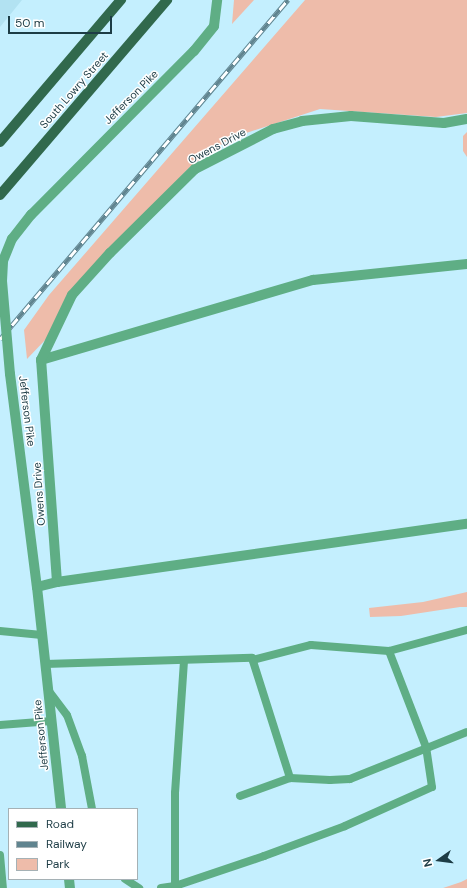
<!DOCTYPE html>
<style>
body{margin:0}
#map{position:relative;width:467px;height:888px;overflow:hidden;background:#c4effe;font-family:"DM Sans",sans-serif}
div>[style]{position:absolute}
.built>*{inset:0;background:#b2e2f2}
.green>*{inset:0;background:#eebcaa}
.service>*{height:8px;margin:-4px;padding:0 4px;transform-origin:4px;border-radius:4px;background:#5fae85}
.minor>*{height:10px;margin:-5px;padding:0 5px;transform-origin:5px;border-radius:5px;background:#5fae85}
.primary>*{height:10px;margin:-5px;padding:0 5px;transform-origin:5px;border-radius:5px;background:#31694d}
.rail>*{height:4.5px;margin-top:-2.25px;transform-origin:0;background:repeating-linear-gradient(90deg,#fff 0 9px,#60848f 0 18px);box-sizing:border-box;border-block:1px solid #60848f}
.minor-bridge>*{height:10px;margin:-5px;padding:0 5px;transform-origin:5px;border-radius:5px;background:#5fae85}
span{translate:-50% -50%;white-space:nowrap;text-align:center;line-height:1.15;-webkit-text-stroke:3px #fff;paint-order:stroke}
.street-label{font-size:11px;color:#1d3c45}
.legend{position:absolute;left:8px;top:808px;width:130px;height:72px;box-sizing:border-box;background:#fff;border:1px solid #a5b1b5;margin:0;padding:5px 7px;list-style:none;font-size:12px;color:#1d3c45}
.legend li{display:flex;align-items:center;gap:8px;height:20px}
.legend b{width:20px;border:1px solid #a5b1b5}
.north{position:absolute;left:419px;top:840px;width:40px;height:40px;-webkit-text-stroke:3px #fff;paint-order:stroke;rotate:256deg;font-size:11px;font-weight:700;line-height:16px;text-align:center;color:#1d3c45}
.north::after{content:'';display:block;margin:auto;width:14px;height:18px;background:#1d3c45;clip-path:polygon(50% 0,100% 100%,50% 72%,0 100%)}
.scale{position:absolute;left:8px;top:16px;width:104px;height:18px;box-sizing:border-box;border:2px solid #1d3c45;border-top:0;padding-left:5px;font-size:12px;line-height:14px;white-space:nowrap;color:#1d3c45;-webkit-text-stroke:3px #fff;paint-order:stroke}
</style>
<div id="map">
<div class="built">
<div style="clip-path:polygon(0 0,22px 0,0 27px)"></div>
</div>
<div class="green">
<div style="clip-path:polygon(234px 0,254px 0,232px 24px)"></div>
<div style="clip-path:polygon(305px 0,467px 0,467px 113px,436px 117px,320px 109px,231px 138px,191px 166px,105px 254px,48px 337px,27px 359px,24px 330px,49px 295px)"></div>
<div style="clip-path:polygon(467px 132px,467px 157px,463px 151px,463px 136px)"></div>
<div style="clip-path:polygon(467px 592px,467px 607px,460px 607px,401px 616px,370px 617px,369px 608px,423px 602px)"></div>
<div style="clip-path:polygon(467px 879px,467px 888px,443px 888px,461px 882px)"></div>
</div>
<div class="service">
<div style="left:0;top:631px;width:42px;rotate:5.4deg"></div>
<div style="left:253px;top:660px;width:60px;rotate:-14.5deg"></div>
<div style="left:311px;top:645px;width:78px;rotate:4.4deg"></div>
<div style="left:45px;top:664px;width:207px;rotate:-1.7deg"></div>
<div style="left:252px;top:658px;width:126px;rotate:72.4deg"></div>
<div style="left:290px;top:778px;width:40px;rotate:2.9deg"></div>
<div style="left:330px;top:780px;width:20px;rotate:-3deg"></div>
<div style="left:350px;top:779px;width:126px;rotate:-21.9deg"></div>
<div style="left:48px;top:690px;width:31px;rotate:53deg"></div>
<div style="left:67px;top:715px;width:44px;rotate:69.9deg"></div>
<div style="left:82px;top:756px;width:54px;rotate:79.3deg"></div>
<div style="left:0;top:725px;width:52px;rotate:-4.4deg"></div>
<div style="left:240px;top:796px;width:53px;rotate:-19.8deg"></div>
<div style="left:0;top:855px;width:33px;rotate:85deg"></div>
<div style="left:125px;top:879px;width:17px;rotate:33deg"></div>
<div style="left:175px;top:886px;width:94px;rotate:-18.6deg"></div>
<div style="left:264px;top:856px;width:86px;rotate:-20.3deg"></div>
<div style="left:345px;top:826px;width:95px;rotate:-24.1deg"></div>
<div style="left:432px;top:787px;width:40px;rotate:-98.5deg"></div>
<div style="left:426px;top:747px;width:103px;rotate:-111.1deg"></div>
<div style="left:389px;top:651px;width:81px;rotate:-15.1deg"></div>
<div style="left:161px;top:888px;width:14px;rotate:-8deg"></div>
<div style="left:175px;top:886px;width:93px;rotate:-90deg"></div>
<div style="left:175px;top:793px;width:133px;rotate:-86.1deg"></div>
</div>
<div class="minor">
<div style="left:2px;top:281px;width:20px;rotate:-87deg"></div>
<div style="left:3px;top:261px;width:24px;rotate:-68deg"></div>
<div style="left:12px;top:239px;width:31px;rotate:-52deg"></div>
<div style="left:31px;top:215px;width:231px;rotate:-45.2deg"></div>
<div style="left:194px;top:51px;width:32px;rotate:-51deg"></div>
<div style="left:214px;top:26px;width:26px;rotate:-83deg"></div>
<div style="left:41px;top:360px;width:284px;rotate:-16.4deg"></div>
<div style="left:313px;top:280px;width:155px;rotate:-5.9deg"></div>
<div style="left:10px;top:374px;width:215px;rotate:82.8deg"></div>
<div style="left:37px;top:587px;width:223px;rotate:83.8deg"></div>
<div style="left:57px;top:582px;width:223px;rotate:-94.1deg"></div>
<div style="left:41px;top:360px;width:72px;rotate:-64.5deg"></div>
<div style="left:72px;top:295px;width:57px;rotate:-47.9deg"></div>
<div style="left:110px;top:253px;width:120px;rotate:-44.7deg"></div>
<div style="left:195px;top:169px;width:88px;rotate:-27.1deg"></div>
<div style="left:273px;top:129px;width:30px;rotate:-15deg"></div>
<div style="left:302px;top:121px;width:49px;rotate:-5.8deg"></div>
<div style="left:351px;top:116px;width:93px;rotate:4.3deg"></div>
<div style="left:444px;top:123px;width:23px;rotate:-10deg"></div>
<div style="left:37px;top:587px;width:21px;rotate:-14deg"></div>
<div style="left:57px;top:582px;width:414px;rotate:-8.1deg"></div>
<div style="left:69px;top:879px;width:9px;rotate:84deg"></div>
</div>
<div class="primary">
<div style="left:0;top:142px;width:187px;rotate:-49.6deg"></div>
<div style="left:0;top:195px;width:257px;rotate:-49.4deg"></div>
</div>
<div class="rail">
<div style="left:0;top:339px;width:445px;rotate:-49.7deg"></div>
</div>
<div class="minor-bridge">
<div style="left:2px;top:281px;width:93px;rotate:85.1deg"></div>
</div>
<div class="street-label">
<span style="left:74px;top:90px;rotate:-49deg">South Lowry Street</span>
<span style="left:131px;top:97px;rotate:-45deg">Jefferson Pike</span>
<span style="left:217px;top:146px;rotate:-28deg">Owens Drive</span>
<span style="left:27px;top:411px;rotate:83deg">Jefferson Pike</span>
<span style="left:39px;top:494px;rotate:-94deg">Owens Drive</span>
<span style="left:41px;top:735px;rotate:-96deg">Jefferson Pike</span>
</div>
<ul class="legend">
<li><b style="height:5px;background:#31694d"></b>Road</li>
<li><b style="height:5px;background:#60848f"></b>Railway</li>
<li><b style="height:11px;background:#eebcaa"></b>Park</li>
</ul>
<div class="north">N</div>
<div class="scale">50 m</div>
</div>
